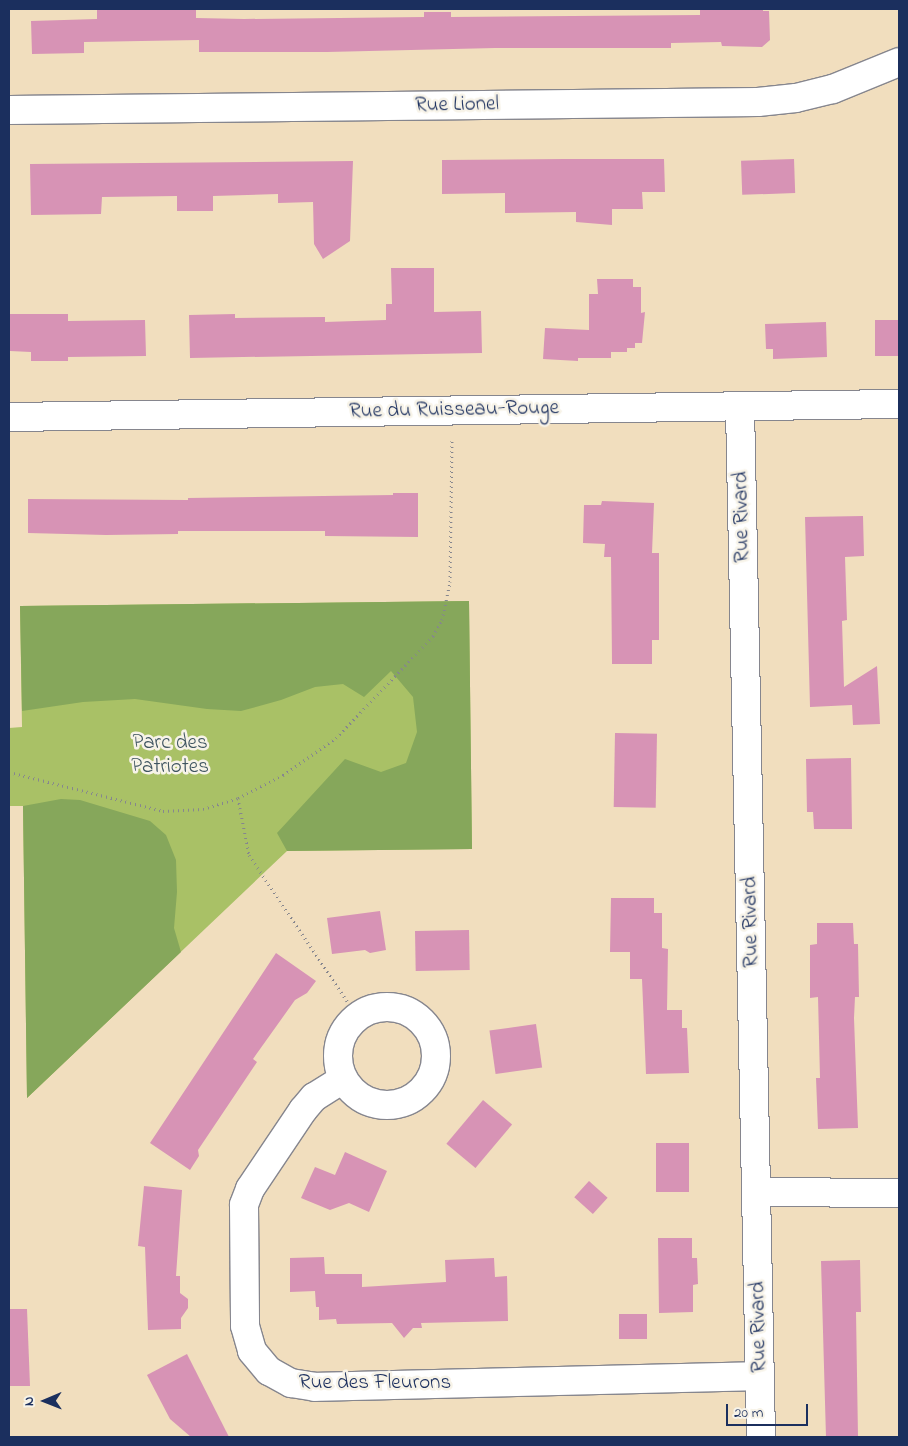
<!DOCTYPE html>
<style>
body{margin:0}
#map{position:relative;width:908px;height:1446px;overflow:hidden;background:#f1debe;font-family:"Indie Flower",sans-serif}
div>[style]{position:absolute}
.green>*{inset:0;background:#a9c166}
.forest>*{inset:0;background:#86a75b}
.building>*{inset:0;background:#d793b5;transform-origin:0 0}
.path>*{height:3px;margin-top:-1.5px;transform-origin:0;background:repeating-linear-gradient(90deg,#86868e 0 1px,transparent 0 5px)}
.roads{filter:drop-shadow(1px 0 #86868e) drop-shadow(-1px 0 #86868e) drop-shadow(0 1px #86868e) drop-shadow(0 -1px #86868e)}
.street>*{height:28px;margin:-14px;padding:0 14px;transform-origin:14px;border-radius:14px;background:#fff}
.street>.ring{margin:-14px;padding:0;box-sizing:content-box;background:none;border:28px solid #fff;border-radius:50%}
span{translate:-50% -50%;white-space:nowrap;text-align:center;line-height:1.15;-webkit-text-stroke:5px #f7f3e8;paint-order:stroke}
.street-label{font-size:21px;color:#1b2f5e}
.park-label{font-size:21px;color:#3e5460}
.frame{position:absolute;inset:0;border:10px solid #1b2f5e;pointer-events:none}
.north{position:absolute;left:20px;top:1376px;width:50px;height:50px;-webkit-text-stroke:4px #f7f3e8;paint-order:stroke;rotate:269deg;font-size:14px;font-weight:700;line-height:20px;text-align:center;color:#1b2f5e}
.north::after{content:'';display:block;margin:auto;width:18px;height:22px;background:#1b2f5e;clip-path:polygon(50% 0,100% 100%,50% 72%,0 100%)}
.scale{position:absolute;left:726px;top:1404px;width:82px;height:22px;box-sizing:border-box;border:2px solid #1b2f5e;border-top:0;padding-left:6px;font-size:15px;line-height:18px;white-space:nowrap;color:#1b2f5e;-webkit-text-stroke:4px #f7f3e8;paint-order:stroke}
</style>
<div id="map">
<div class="green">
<div style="clip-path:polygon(469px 601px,472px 849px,287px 851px,27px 1098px,23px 806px,9px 806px,9px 728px,22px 727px,20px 606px)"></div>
</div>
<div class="forest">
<div style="clip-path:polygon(469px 601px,472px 849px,287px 851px,277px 833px,345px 759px,381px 772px,406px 763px,417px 732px,413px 697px,391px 671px,364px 697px,343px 684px,315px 687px,281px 700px,241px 711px,207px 709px,135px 699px,83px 702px,22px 711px,20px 606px)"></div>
<div style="clip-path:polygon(61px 799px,80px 800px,150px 821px,166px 835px,176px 860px,177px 892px,174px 928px,181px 952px,27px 1098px,23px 806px)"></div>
</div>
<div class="building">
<div style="clip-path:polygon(97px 9px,196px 9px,196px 18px,244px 19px,424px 17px,424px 12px,451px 12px,451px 17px,700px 15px,700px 9px,763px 9px,763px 11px,769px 11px,770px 40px,762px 47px,722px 46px,721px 42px,671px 43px,671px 48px,495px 48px,327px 52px,199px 52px,199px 40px,84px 42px,84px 53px,32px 54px,31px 21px,97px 19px)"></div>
<div style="clip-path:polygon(565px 159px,664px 159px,665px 192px,642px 192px,643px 209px,612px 209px,612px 225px,576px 222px,576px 212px,505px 213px,505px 193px,442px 194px,442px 160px)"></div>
<div style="left:794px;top:159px;width:34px;height:53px;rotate:88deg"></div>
<div style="clip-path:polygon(353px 161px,350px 241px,323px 259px,314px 244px,313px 202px,278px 203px,278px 194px,213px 196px,213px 211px,177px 211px,177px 196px,102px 197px,101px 214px,31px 215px,30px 164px)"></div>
<div style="clip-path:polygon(391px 268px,434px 268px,434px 312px,481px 311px,482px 353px,190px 358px,189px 315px,235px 314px,235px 318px,325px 317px,325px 322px,386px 320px,386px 304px,392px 304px)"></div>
<div style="clip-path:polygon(597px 279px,633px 279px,633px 287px,641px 287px,641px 313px,645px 312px,642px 343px,635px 343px,635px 348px,627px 348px,627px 352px,611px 352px,611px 358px,578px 358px,578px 361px,543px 359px,545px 328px,589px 330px,589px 294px,598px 294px)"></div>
<div style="clip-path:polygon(10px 314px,68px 314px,68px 321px,145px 320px,146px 356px,68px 357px,68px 361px,31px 361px,31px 352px,10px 351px)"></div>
<div style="left:875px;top:320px;width:24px;height:36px"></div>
<div style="clip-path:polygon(826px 322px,827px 357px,773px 359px,773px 349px,766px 349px,765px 324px)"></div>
<div style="clip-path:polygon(393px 493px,418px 493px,418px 537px,325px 536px,325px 531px,178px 531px,178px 534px,106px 535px,28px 533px,28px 499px,188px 500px,188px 498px,393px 495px)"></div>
<div style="clip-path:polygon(602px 501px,654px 503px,652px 553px,659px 553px,659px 640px,652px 640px,652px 664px,612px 664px,611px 557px,604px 557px,605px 544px,583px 543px,584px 505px,601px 505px)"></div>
<div style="clip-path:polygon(863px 516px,864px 556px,845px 557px,847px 620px,842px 621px,844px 687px,877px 666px,880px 724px,853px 725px,852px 705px,810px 707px,805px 517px)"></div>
<div style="left:615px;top:733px;width:42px;height:74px;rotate:1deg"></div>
<div style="clip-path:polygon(851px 758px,852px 829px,814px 829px,813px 812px,807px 812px,806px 759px)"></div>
<div style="clip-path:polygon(611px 898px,654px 898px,654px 913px,662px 913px,662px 948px,668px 949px,667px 1010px,682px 1010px,682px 1028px,687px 1028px,689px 1073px,646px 1074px,642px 979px,630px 979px,630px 952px,610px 952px)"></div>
<div style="clip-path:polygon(380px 911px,386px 950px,370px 953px,365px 950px,332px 954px,327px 918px)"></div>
<div style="clip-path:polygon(817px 923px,853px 923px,854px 944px,858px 944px,859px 997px,855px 997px,854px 1018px,858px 1128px,818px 1129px,816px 1078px,820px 1078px,818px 997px,810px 998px,810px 945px,817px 944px)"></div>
<div style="left:469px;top:930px;width:40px;height:54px;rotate:89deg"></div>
<div style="clip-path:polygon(276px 953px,316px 981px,307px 993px,295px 1000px,253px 1059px,257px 1062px,198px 1150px,199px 1156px,190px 1170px,150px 1143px)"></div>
<div style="left:536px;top:1024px;width:44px;height:47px;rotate:82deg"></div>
<div style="left:483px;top:1100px;width:38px;height:57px;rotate:40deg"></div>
<div style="left:656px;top:1143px;width:33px;height:49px"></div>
<div style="clip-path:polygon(345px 1152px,387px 1171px,369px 1212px,349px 1203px,330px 1210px,301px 1198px,315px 1167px,335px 1175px)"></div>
<div style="left:589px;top:1181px;width:25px;height:22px;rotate:42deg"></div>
<div style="clip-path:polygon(144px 1186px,182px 1190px,176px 1276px,180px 1276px,180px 1293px,188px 1299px,188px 1308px,181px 1318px,181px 1329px,148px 1330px,145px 1247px,138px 1246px)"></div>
<div style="clip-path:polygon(658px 1238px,692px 1238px,692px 1258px,697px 1258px,698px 1284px,693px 1285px,693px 1312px,659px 1313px)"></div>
<div style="clip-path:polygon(324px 1257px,325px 1274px,362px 1274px,362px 1287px,446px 1282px,445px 1260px,494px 1258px,495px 1277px,507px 1276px,508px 1321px,421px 1323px,422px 1328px,413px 1328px,404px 1338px,392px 1323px,337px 1324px,336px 1319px,319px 1320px,319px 1307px,316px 1307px,315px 1291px,290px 1292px,290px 1258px)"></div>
<div style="clip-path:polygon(860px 1260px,861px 1312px,856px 1312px,858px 1437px,826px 1437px,821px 1261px)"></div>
<div style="clip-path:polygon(9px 1309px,27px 1309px,30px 1386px,9px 1386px)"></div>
<div style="left:619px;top:1314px;width:28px;height:25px"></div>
<div style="clip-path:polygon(187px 1354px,229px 1437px,191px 1437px,170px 1419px,147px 1375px)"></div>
</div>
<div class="path">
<div style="left:9px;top:772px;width:159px;rotate:14.2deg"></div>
<div style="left:163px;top:811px;width:40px;rotate:-2.9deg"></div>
<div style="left:203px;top:809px;width:37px;rotate:-17deg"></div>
<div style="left:238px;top:798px;width:58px;rotate:79.1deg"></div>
<div style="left:249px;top:855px;width:195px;rotate:56.1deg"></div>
<div style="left:238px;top:798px;width:51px;rotate:-27.1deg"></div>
<div style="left:283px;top:775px;width:65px;rotate:-34.9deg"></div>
<div style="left:336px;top:738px;width:141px;rotate:-46.4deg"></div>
<div style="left:433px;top:636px;width:18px;rotate:-61deg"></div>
<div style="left:442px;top:620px;width:39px;rotate:-78deg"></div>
<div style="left:450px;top:582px;width:144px;rotate:-89.2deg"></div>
</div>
<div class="roads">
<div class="street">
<div style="left:9px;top:110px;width:749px;rotate:-0.61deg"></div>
<div style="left:758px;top:102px;width:38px;rotate:-6deg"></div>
<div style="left:796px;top:98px;width:38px;rotate:-14deg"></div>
<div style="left:833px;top:89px;width:71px;rotate:-22.2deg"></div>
<div style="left:740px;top:407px;width:1030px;rotate:88.83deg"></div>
<div style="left:9px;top:417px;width:890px;rotate:-0.84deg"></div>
<div class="ring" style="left:338px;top:1007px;width:70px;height:70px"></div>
<div style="left:343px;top:1079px;width:34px;rotate:148deg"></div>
<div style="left:314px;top:1097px;width:17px;rotate:130deg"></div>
<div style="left:303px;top:1110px;width:95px;rotate:123.9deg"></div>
<div style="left:250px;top:1189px;width:17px;rotate:111deg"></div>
<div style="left:244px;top:1205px;width:121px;rotate:89.5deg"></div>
<div style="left:245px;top:1326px;width:26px;rotate:74deg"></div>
<div style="left:252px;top:1351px;width:26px;rotate:50deg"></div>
<div style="left:269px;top:1371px;width:25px;rotate:29deg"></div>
<div style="left:291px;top:1383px;width:24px;rotate:9deg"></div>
<div style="left:315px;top:1387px;width:445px;rotate:-1.4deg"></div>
<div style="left:757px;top:1192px;width:142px;rotate:0.4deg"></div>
</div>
</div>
<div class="street-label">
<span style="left:457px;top:105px;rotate:-1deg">Rue Lionel</span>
<span style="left:454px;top:410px;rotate:-1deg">Rue du Ruisseau-Rouge</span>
<span style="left:742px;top:517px;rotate:-91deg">Rue Rivard</span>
<span style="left:751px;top:922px;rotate:-91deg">Rue Rivard</span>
<span style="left:759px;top:1327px;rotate:-91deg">Rue Rivard</span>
<span style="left:375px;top:1383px">Rue des Fleurons</span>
</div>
<div class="park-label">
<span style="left:170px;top:755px">Parc des<br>Patriotes</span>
</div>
<div class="frame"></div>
<div class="north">N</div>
<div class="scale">20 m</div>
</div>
